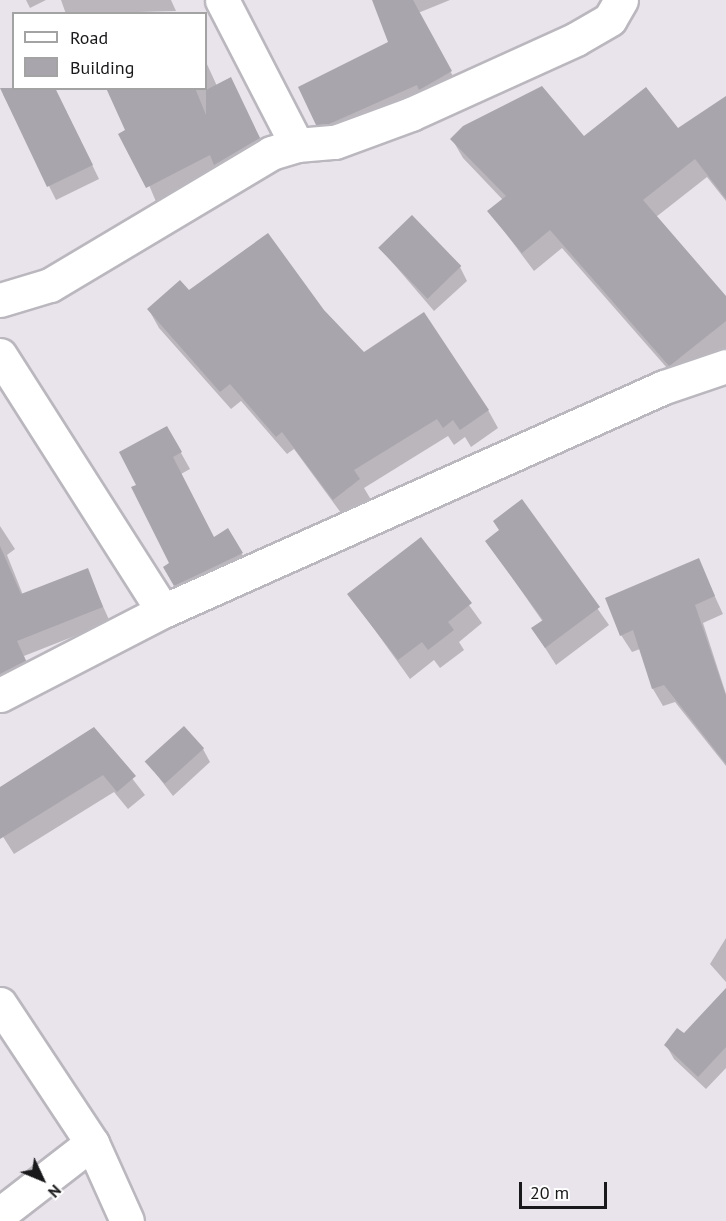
<!DOCTYPE html>
<style>
body{margin:0}
#map{position:relative;width:726px;height:1221px;overflow:hidden;background:#e9e4ec;font-family:"PT Sans",sans-serif}
div>[style]{position:absolute}
.shadow>*{inset:0;background:#0003}
.building>*{inset:0;background:#a9a5ac;transform-origin:0 0}
.roads{filter:drop-shadow(2px 0 #bbb7be) drop-shadow(-2px 0 #bbb7be) drop-shadow(0 2px #bbb7be) drop-shadow(0 -2px #bbb7be)}
.minor>*{height:33px;margin:-16.5px;padding:0 16.5px;transform-origin:16.5px;border-radius:16.5px;background:#fff}
span{translate:-50% -50%;white-space:nowrap;text-align:center;line-height:1.15;-webkit-text-stroke:4.5px #fff;paint-order:stroke}
.legend{position:absolute;left:12px;top:12px;width:195px;height:78px;box-sizing:border-box;background:#fff;border:2px solid #a3a3a3;margin:0;padding:8px 10px;list-style:none;font-size:18px;color:#19181a}
.legend li{display:flex;align-items:center;gap:12px;height:30px}
.legend b{width:30px;border:2px solid #a3a3a3}
.north{position:absolute;left:12px;top:1149px;width:60px;height:60px;-webkit-text-stroke:4px #fff;paint-order:stroke;rotate:134deg;font-size:16px;font-weight:700;line-height:24px;text-align:center;color:#19181a}
.north::after{content:'';display:block;margin:auto;width:21px;height:27px;background:#19181a;clip-path:polygon(50% 0,100% 100%,50% 72%,0 100%)}
.scale{position:absolute;left:519px;top:1182px;width:88px;height:27px;box-sizing:border-box;border:3px solid #19181a;border-top:0;padding-left:8px;font-size:18px;line-height:21px;white-space:nowrap;color:#19181a;-webkit-text-stroke:4px #fff;paint-order:stroke}
</style>
<div id="map">
<div class="shadow">
<div style="clip-path:polygon(26px 0,46px 0,30px 8px)"></div>
<div style="clip-path:polygon(61px 0,171px 0,176px 11px,66px 14px)"></div>
<div style="clip-path:polygon(373px 0,450px 0,418px 13px,459px 87px,326px 139px,317px 124px,390px 43px)"></div>
<div style="clip-path:polygon(206px 62px,217px 86px,230px 79px,269px 156px,157px 204px,108px 88px,206px 88px)"></div>
<div style="clip-path:polygon(55px 88px,99px 179px,56px 200px,3px 94px)"></div>
<div style="clip-path:polygon(726px 98px,726px 201px,707px 177px,656px 217px,726px 299px,726px 348px,681px 384px,562px 248px,534px 271px,489px 211px,503px 200px,463px 158px,452px 139px,584px 138px,678px 130px)"></div>
<div style="clip-path:polygon(380px 248px,460px 267px,467px 281px,434px 311px)"></div>
<div style="clip-path:polygon(189px 292px,323px 311px,364px 354px,488px 410px,498px 428px,471px 447px,465px 437px,454px 445px,448px 436px,364px 488px,370px 498px,344px 517px,294px 449px,287px 454px,241px 401px,231px 409px,159px 328px,149px 310px)"></div>
<div style="clip-path:polygon(176px 444px,190px 469px,181px 474px,214px 538px,228px 530px,251px 570px,184px 601px,165px 567px,171px 563px,138px 485px)"></div>
<div style="clip-path:polygon(522px 501px,609px 625px,556px 665px,533px 629px,543px 622px,487px 541px,500px 531px)"></div>
<div style="clip-path:polygon(0 526px,15px 549px,7px 555px,23px 595px,87px 570px,110px 622px,24px 656px,33px 676px,0 686px)"></div>
<div style="clip-path:polygon(421px 539px,482px 623px,459px 642px,464px 650px,440px 668px,434px 660px,410px 679px,349px 594px)"></div>
<div style="clip-path:polygon(698px 560px,723px 614px,703px 623px,726px 694px,726px 766px,675px 702px,663px 706px,653px 689px,640px 649px,632px 652px,621px 635px)"></div>
<div style="clip-path:polygon(94px 729px,145px 795px,128px 809px,114px 792px,14px 854px,0 832px,0 789px)"></div>
<div style="clip-path:polygon(203px 749px,210px 762px,173px 796px,147px 762px)"></div>
<div style="clip-path:polygon(726px 938px,726px 982px,710px 964px)"></div>
<div style="clip-path:polygon(726px 990px,726px 1068px,706px 1089px,674px 1059px,666px 1045px,684px 1035px)"></div>
</div>
<div class="building">
<div style="clip-path:polygon(372px 0,413px 0,452px 71px,419px 90px,417px 85px,329px 124px,316px 125px,298px 87px,388px 42px)"></div>
<div style="clip-path:polygon(231px 77px,260px 138px,214px 165px,210px 155px,146px 188px,118px 134px,125px 130px,106px 88px,195px 88px,206px 115px,206px 90px)"></div>
<div style="clip-path:polygon(542px 86px,584px 136px,646px 87px,678px 128px,726px 96px,726px 199px,695px 159px,643px 200px,726px 296px,726px 321px,672px 364px,669px 366px,550px 230px,522px 253px,487px 211px,506px 196px,450px 139px,463px 126px)"></div>
<div style="clip-path:polygon(0 88px,55px 88px,93px 165px,47px 187px)"></div>
<div style="left:412px;top:215px;width:71px;height:47px;rotate:46deg"></div>
<div style="clip-path:polygon(268px 233px,324px 310px,364px 352px,424px 312px,489px 410px,460px 430px,453px 420px,443px 428px,437px 419px,354px 470px,360px 479px,333px 500px,282px 432px,276px 437px,230px 384px,220px 392px,147px 309px,180px 280px,189px 290px)"></div>
<div style="clip-path:polygon(167px 426px,182px 452px,173px 457px,214px 537px,228px 528px,243px 553px,174px 586px,163px 567px,169px 563px,131px 487px,136px 485px,119px 452px)"></div>
<div style="clip-path:polygon(522px 499px,600px 607px,545px 648px,531px 628px,543px 620px,485px 541px,499px 530px,493px 521px)"></div>
<div style="clip-path:polygon(421px 537px,472px 603px,448px 622px,454px 630px,428px 650px,422px 642px,398px 660px,347px 594px)"></div>
<div style="clip-path:polygon(0 546px,21px 594px,88px 568px,103px 607px,17px 641px,26px 661px,0 674px)"></div>
<div style="clip-path:polygon(699px 558px,715px 596px,695px 605px,726px 696px,726px 764px,664px 685px,652px 689px,633px 630px,620px 636px,605px 598px)"></div>
<div style="left:184px;top:726px;width:30px;height:53px;rotate:48deg"></div>
<div style="clip-path:polygon(94px 727px,136px 776px,117px 792px,103px 775px,0 839px,0 787px)"></div>
<div style="clip-path:polygon(726px 988px,726px 1047px,698px 1077px,664px 1045px,677px 1028px,684px 1033px)"></div>
</div>
<div class="roads">
<div class="minor">
<div style="left:222px;top:0;width:163px;rotate:62.7deg"></div>
<div style="left:0;top:300px;width:52px;rotate:-16.7deg"></div>
<div style="left:50px;top:285px;width:257px;rotate:-30.8deg"></div>
<div style="left:271px;top:153px;width:27px;rotate:-17deg"></div>
<div style="left:297px;top:145px;width:38px;rotate:-5deg"></div>
<div style="left:335px;top:142px;width:81px;rotate:-20.2deg"></div>
<div style="left:411px;top:114px;width:181px;rotate:-24.4deg"></div>
<div style="left:576px;top:39px;width:39px;rotate:-30deg"></div>
<div style="left:610px;top:19px;width:22px;rotate:-60deg"></div>
<div style="left:0;top:355px;width:303px;rotate:57.5deg"></div>
<div style="left:0;top:695px;width:183px;rotate:-27.3deg"></div>
<div style="left:163px;top:611px;width:549px;rotate:-24.09deg"></div>
<div style="left:664px;top:387px;width:65px;rotate:-18.7deg"></div>
<div style="left:0;top:1004px;width:167px;rotate:56.5deg"></div>
<div style="left:92px;top:1143px;width:85px;rotate:65.8deg"></div>
<div style="left:0;top:1214px;width:116px;rotate:-37.7deg"></div>
</div>
</div>
<ul class="legend">
<li><b style="height:8px;background:#fff"></b>Road</li>
<li><b style="height:16px;background:#a9a5ac"></b>Building</li>
</ul>
<div class="north">N</div>
<div class="scale">20 m</div>
</div>
